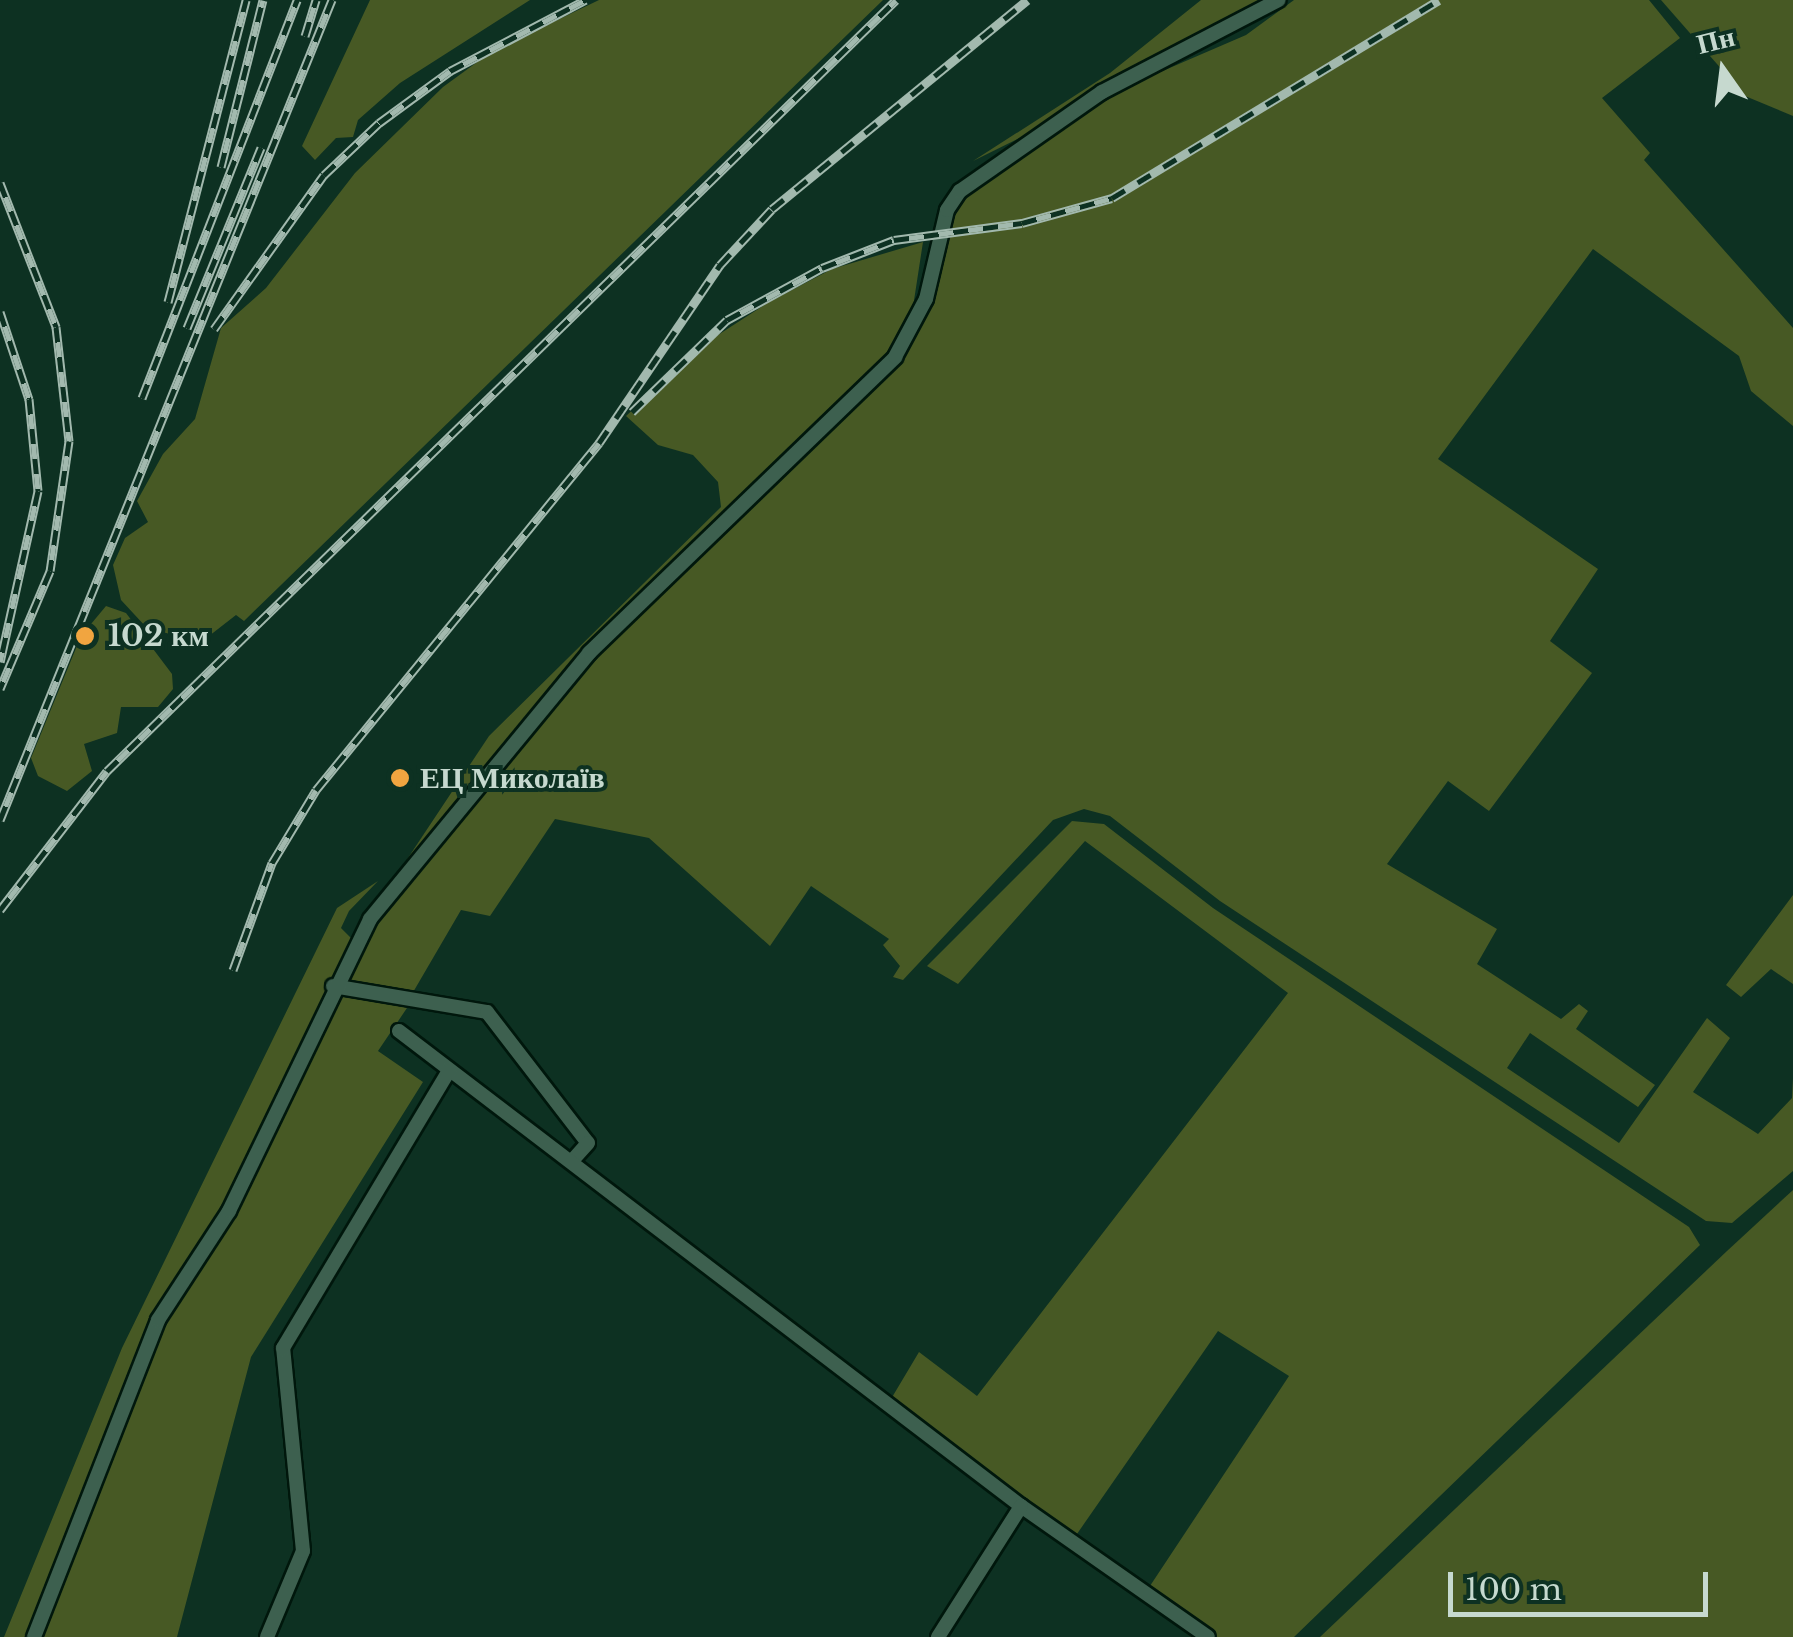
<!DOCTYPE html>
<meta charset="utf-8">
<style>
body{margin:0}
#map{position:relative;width:1793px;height:1637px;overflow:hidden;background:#0d3122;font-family:"Libre Baskerville",serif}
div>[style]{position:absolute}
.green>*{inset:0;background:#475924}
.roads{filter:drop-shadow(2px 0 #00170c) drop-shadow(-2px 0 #00170c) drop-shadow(0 2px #00170c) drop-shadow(0 -2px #00170c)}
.minor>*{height:14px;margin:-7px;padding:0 7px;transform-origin:7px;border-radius:7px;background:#3d604f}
.rail>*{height:9px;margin-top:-4.5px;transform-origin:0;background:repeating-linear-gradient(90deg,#0d3122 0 15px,#a2b9ae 0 30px);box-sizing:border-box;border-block:2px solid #a2b9ae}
.dots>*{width:28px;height:28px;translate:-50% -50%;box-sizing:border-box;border:5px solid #0d3122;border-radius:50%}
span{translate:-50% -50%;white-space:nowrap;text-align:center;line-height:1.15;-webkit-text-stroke:8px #0d3122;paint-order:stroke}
.poi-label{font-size:30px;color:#c6d9cf;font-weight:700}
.left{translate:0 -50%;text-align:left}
.north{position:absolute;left:1673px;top:20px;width:100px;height:100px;-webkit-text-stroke:8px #0d3122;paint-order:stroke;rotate:346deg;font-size:28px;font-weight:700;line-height:40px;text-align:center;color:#c6d9cf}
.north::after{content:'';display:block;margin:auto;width:35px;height:45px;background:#c6d9cf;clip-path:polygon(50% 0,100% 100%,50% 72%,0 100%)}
.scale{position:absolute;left:1448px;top:1572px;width:260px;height:45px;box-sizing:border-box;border:5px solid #c6d9cf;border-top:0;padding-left:12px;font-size:30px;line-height:35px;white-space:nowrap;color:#c6d9cf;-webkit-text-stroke:8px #0d3122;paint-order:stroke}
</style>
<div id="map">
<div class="green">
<div style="clip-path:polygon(370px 0,530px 0,400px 83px,358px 120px,353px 137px,336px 138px,315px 160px,302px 146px)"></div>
<div style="clip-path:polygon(599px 0,883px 0,244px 621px,236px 615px,200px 643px,146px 627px,121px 600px,113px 565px,125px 538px,148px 522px,137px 501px,163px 454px,195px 419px,221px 328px,266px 288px,355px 173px,443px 87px,491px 52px)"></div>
<div style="clip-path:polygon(1201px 0,1277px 0,1223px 38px,973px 161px,1110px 73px)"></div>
<div style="clip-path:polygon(1294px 0,1649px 0,1680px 38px,1602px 98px,1650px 153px,1644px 160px,1793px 328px,1793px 426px,1751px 391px,1739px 356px,1593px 249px,1438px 459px,1598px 569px,1550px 641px,1592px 673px,1489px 811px,1448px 781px,1387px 864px,1497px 929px,1477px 964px,1561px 1019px,1579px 1004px,1588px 1011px,1576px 1029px,1655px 1085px,1638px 1107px,1530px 1033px,1507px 1068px,1619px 1143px,1707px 1018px,1730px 1038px,1693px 1092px,1758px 1134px,1792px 1098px,1793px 1078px,1793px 1171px,1732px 1223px,1706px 1221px,1220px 901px,1110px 816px,1084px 809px,1053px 820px,903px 980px,893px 977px,900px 966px,883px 945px,889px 939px,811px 886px,770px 946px,649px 838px,555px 819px,490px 916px,461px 910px,412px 994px,347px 983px,372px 921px,593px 657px,909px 344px,956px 200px,1079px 107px,1246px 35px)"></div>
<div style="clip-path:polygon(1661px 0,1793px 0,1793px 116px,1745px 96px)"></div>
<div style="clip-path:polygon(923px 242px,913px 307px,889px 352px,587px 651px,418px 859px,394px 879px,489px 736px,721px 507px,718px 482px,693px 455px,658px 445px,626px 416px,701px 346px,769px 302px,832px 269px)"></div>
<div style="clip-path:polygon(106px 606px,126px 613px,172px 674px,173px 689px,158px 707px,121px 707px,117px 733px,84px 744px,92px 771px,67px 791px,38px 776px,31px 758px,81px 636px)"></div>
<div style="clip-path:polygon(1072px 821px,1104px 824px,1213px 908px,1689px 1227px,1700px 1245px,1294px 1637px,1191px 1637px,1142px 1598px,1289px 1376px,1218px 1331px,1070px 1544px,891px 1399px,919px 1352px,977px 1396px,1288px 993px,1085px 841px,958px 984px,927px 966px)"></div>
<div style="clip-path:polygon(378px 881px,349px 911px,341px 928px,352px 939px,224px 1209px,161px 1305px,28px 1637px,4px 1637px,122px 1348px,337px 908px)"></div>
<div style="clip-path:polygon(1793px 895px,1793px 984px,1771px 969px,1741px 997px,1726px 985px)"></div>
<div style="clip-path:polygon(339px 995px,409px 1005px,378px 1051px,423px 1082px,251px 1357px,177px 1637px,42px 1637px,162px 1322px,236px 1211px)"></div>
<div style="clip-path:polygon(1793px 1190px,1793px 1637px,1320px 1637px,1727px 1251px)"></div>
</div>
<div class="roads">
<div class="minor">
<div style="left:333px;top:986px;width:156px;rotate:9.6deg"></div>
<div style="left:487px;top:1012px;width:165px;rotate:52.4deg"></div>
<div style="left:588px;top:1143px;width:25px;rotate:132deg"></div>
<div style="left:399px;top:1031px;width:783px;rotate:37.37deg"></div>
<div style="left:1021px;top:1506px;width:228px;rotate:35deg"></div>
<div style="left:34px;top:1637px;width:340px;rotate:-68.6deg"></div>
<div style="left:158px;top:1320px;width:130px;rotate:-56.9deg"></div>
<div style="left:229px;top:1211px;width:324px;rotate:-64.2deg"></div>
<div style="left:370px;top:919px;width:345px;rotate:-50.5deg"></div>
<div style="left:589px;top:653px;width:426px;rotate:-44deg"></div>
<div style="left:895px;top:357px;width:66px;rotate:-61.9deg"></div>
<div style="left:926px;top:299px;width:91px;rotate:-76.7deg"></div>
<div style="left:947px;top:210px;width:23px;rotate:-56deg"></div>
<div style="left:960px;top:191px;width:173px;rotate:-34.9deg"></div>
<div style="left:1102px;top:92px;width:199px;rotate:-27.5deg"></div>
<div style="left:267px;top:1637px;width:93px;rotate:-67.3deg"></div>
<div style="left:303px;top:1551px;width:204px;rotate:-95.6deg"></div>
<div style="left:283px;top:1348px;width:323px;rotate:-59.1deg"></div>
<div style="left:938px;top:1637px;width:155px;rotate:-57.6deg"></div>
</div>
</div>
<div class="rail">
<div style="left:305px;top:36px;width:38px;rotate:-73deg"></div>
<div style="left:221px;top:167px;width:172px;rotate:-75.9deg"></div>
<div style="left:0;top:183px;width:155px;rotate:68.7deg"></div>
<div style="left:56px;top:327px;width:115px;rotate:83.5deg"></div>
<div style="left:69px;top:441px;width:131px;rotate:98.3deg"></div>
<div style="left:50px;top:571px;width:128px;rotate:113deg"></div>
<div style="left:168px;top:302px;width:312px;rotate:-75.5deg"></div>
<div style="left:0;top:312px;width:92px;rotate:71.6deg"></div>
<div style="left:29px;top:399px;width:92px;rotate:84.4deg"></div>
<div style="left:38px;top:491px;width:175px;rotate:102.5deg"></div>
<div style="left:187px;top:328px;width:195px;rotate:-67.7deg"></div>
<div style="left:214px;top:329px;width:189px;rotate:-54.5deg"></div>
<div style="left:324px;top:175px;width:76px;rotate:-43.4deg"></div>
<div style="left:379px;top:123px;width:88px;rotate:-36.2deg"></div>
<div style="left:450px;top:71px;width:153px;rotate:-27.7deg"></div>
<div style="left:142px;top:398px;width:427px;rotate:-68.7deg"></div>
<div style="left:632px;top:412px;width:132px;rotate:-44.1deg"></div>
<div style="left:727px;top:320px;width:108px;rotate:-28.7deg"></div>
<div style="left:822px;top:268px;width:77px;rotate:-21.3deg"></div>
<div style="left:894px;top:240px;width:129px;rotate:-7.6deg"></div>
<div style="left:1022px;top:223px;width:93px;rotate:-15.5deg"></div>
<div style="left:1112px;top:198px;width:382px;rotate:-31.2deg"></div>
<div style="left:0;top:820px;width:885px;rotate:-67.96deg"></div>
<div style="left:0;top:910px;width:175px;rotate:-52.4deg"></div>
<div style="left:107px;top:771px;width:1103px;rotate:-44.34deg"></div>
<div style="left:233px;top:970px;width:114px;rotate:-70deg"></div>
<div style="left:272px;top:863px;width:85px;rotate:-58.9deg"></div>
<div style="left:316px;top:790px;width:448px;rotate:-50.8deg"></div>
<div style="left:599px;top:443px;width:215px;rotate:-55.8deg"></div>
<div style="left:720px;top:265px;width:76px;rotate:-47.1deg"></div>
<div style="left:772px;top:209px;width:330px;rotate:-39.3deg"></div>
</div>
<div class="dots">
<div style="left:85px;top:636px;background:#f1a540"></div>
<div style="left:400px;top:778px;background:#f1a540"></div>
</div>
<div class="poi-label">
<span class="left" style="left:108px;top:636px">102 км</span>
<span class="left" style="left:420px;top:778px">ЕЦ Миколаїв</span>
</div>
<div class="north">Пн</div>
<div class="scale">100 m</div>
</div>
